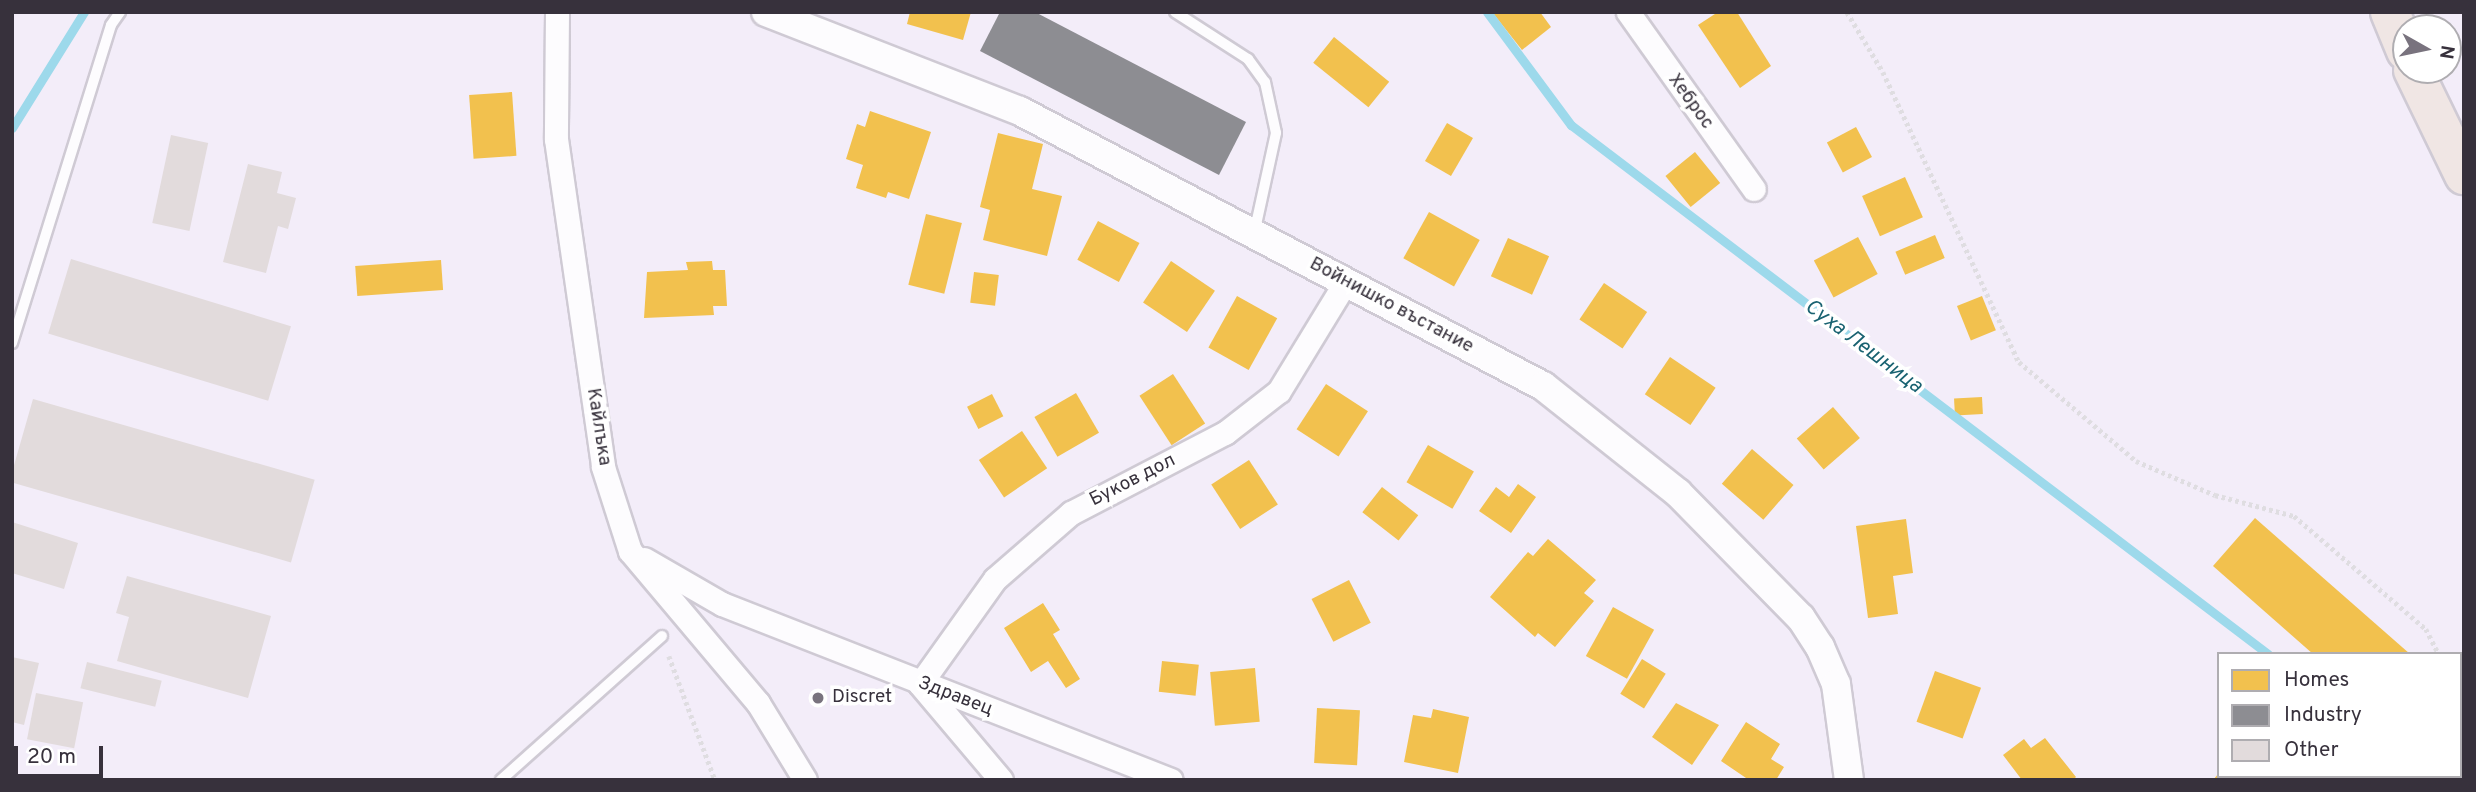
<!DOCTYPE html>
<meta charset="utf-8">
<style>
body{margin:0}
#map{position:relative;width:2476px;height:792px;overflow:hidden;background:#f3edf9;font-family:Overpass,sans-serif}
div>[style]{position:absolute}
.homes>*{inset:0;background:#f2c14e;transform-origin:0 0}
.industry>*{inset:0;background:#8d8d92}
.stream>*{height:9px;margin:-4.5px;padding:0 4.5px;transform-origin:4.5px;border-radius:4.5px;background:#9dd9eb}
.building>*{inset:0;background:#e2dbdc;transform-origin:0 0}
.path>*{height:4.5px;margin-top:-2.25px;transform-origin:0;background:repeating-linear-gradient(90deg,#dfdde1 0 3.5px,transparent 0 7px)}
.roads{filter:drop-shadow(2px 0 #cfcad4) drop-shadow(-2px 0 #cfcad4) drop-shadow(0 2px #cfcad4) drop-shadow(0 -2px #cfcad4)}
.service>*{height:10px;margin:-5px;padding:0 5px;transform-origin:5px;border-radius:5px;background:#fdfcfe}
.minor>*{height:23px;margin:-11.5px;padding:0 11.5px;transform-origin:11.5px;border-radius:11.5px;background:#fdfcfe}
.tertiary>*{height:28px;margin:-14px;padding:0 14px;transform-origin:14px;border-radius:14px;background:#fdfcfe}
.trunk>*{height:38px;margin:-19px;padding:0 19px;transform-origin:19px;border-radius:19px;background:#f0e6e4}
.rail>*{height:8px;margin-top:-4px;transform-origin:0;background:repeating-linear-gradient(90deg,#fff 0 16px,#cbc9cd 0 32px);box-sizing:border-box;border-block:2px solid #cbc9cd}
.dots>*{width:19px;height:19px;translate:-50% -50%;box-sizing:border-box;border:4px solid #fff;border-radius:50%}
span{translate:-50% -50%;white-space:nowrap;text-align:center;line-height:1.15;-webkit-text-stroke:7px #fff;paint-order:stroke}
.street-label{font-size:19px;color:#37313c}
.poi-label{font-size:19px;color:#37313c}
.left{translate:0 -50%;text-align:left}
.water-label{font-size:21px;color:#196271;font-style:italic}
.frame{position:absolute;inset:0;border:14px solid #37313c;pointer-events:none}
.legend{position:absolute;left:2217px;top:652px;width:245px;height:126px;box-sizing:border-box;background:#fff;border:2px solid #afadb1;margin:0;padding:9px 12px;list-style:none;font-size:21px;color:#37313c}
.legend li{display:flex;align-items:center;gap:14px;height:35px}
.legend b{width:35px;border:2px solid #afadb1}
.north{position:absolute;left:2392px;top:14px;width:70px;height:70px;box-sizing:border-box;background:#fff;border:2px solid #afadb1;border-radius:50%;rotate:99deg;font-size:19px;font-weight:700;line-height:28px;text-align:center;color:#37313c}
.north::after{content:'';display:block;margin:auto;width:24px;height:32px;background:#79737e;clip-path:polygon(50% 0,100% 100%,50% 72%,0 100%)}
.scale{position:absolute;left:14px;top:746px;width:89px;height:32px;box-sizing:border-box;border:4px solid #37313c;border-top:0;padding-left:9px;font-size:21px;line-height:24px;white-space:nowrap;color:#37313c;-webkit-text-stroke:5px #fff;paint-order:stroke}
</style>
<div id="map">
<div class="homes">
<div style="clip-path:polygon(910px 12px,971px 12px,963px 40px,907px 24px)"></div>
<div style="clip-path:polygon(1492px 12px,1540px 12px,1551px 27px,1522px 50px)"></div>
<div style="clip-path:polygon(1718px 12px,1737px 12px,1771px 66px,1740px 88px,1698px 25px)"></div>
<div style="left:1334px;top:37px;width:71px;height:33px;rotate:39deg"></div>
<div style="left:512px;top:92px;width:64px;height:43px;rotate:86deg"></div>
<div style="clip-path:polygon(870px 111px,931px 132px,909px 199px,888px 192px,886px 198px,856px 188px,863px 165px,846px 159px,857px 124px,865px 127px)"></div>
<div style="left:1447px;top:123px;width:30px;height:44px;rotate:30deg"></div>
<div style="left:1856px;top:127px;width:34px;height:33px;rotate:62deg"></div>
<div style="clip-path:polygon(998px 133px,1043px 144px,1032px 189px,1062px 196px,1047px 256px,983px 240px,990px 210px,980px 207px)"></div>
<div style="left:1695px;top:152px;width:40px;height:38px;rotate:51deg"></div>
<div style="left:1905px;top:177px;width:44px;height:47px;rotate:66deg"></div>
<div style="left:1429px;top:212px;width:58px;height:53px;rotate:29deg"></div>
<div style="left:926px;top:214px;width:37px;height:73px;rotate:14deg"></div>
<div style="left:1098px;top:221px;width:47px;height:44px;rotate:28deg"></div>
<div style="left:1935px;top:235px;width:25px;height:43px;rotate:67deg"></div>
<div style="left:1858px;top:237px;width:42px;height:50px;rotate:62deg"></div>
<div style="left:1508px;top:238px;width:45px;height:42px;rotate:24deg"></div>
<div style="left:441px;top:260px;width:30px;height:86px;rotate:86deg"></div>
<div style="clip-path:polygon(712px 261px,713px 270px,725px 270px,727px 306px,713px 306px,714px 315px,644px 318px,647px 272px,688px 270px,686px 262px)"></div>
<div style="left:1171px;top:261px;width:53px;height:50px;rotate:34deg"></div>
<div style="left:974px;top:272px;width:25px;height:31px;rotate:7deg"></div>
<div style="left:1604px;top:283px;width:52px;height:44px;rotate:34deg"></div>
<div style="left:1237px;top:296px;width:46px;height:59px;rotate:29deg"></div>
<div style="left:1982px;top:296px;width:37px;height:27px;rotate:68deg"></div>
<div style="left:1670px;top:357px;width:55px;height:45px;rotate:34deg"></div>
<div style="left:1173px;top:374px;width:59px;height:40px;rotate:57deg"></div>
<div style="left:1326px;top:384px;width:50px;height:54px;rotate:33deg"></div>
<div style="left:1076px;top:393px;width:46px;height:48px;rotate:60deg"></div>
<div style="left:992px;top:394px;width:25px;height:28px;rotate:63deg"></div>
<div style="left:1982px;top:397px;width:17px;height:28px;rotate:87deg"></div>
<div style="left:1833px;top:407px;width:41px;height:48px;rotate:49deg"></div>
<div style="left:1022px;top:431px;width:45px;height:52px;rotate:56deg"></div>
<div style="left:1428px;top:445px;width:53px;height:43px;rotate:30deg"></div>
<div style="left:1752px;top:449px;width:55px;height:46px;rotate:41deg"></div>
<div style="left:1249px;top:460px;width:53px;height:45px;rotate:57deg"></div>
<div style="clip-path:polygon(1518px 484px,1536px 497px,1511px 533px,1479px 511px,1496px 487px,1509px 497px)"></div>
<div style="left:1382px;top:487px;width:46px;height:32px;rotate:38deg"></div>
<div style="clip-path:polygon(2255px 518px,2410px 654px,2313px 654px,2213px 566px)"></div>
<div style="clip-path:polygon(1906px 519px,1913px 573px,1893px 576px,1898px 614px,1868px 618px,1856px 526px)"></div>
<div style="clip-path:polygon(1548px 539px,1596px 580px,1584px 593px,1594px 601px,1555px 647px,1538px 633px,1535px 637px,1490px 597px,1528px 552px,1533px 556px)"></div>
<div style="left:1349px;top:580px;width:48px;height:42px;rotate:63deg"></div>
<div style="clip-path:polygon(1043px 603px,1060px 630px,1053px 634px,1080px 679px,1066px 688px,1048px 661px,1031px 672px,1004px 628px)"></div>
<div style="left:1613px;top:607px;width:47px;height:56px;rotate:29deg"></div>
<div style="left:1642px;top:659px;width:28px;height:41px;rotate:32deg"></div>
<div style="left:1162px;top:661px;width:37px;height:31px;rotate:6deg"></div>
<div style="left:1255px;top:668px;width:54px;height:45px;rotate:85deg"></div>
<div style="left:1935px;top:671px;width:49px;height:54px;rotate:20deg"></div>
<div style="clip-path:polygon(1676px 703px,1719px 725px,1692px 765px,1652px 737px)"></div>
<div style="left:1317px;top:708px;width:43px;height:55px;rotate:3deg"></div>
<div style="clip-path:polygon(1433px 709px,1469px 717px,1458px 773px,1404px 762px,1413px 715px,1431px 718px)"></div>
<div style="clip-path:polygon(1746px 722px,1780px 744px,1771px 759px,1784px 767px,1776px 780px,1749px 780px,1721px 761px)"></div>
<div style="clip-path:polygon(2045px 738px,2076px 777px,2073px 780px,2022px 780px,2003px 755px,2024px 739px,2031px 748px)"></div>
<div style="clip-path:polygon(2219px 773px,2256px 776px,2260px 780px,2213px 780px)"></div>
<div style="clip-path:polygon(2281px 776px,2314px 776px,2318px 780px,2285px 780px)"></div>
</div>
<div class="industry">
<div style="clip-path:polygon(1000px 12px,1035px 12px,1246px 122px,1219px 175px,980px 51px)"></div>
</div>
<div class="stream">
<div style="left:1487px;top:12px;width:141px;rotate:53.4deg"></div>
<div style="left:1571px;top:125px;width:875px;rotate:37.2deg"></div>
<div style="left:12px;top:128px;width:137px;rotate:-58.2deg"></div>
<div style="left:2424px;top:776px;width:6px;rotate:45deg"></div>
</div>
<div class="building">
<div style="left:171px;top:135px;width:38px;height:90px;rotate:12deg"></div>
<div style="clip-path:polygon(248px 164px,282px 172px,277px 193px,296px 198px,288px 229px,278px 226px,266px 273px,223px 262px)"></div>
<div style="left:71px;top:259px;width:230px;height:78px;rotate:17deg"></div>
<div style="left:33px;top:399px;width:293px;height:86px;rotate:16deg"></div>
<div style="clip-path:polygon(12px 522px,78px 543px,64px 589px,12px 573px)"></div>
<div style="clip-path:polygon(127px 576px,271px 616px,248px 698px,117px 661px,129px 617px,116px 613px)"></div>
<div style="clip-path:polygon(12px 657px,39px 663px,24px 725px,12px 722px)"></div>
<div style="left:87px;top:662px;width:77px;height:27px;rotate:14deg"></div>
<div style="left:36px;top:693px;width:48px;height:47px;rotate:11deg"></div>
</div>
<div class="path">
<div style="left:1847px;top:12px;width:70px;rotate:59deg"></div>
<div style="left:1883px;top:72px;width:320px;rotate:64.9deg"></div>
<div style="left:2019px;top:362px;width:153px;rotate:40.2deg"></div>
<div style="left:2136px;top:461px;width:86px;rotate:23.3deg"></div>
<div style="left:2215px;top:495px;width:82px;rotate:14.9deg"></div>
<div style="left:2294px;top:516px;width:174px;rotate:40.6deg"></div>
<div style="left:2426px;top:629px;width:28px;rotate:63deg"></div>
<div style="left:669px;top:656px;width:132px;rotate:69.6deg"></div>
<div style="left:2460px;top:696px;width:8px;rotate:60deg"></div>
</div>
<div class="roads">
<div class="service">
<div style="left:1175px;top:12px;width:87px;rotate:32.8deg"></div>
<div style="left:1248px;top:59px;width:29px;rotate:54deg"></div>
<div style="left:1265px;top:82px;width:52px;rotate:77.8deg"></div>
<div style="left:1276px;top:133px;width:103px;rotate:102.3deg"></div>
<div style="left:12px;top:343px;width:333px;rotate:-72.7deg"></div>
<div style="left:111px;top:25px;width:16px;rotate:-55deg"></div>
<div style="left:501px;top:780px;width:216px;rotate:-41.8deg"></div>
</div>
<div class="minor">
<div style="left:557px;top:12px;width:127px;rotate:90.5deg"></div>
<div style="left:556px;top:139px;width:331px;rotate:81.8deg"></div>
<div style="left:603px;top:467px;width:88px;rotate:72.2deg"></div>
<div style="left:630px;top:551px;width:199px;rotate:49.9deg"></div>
<div style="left:758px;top:703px;width:90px;rotate:58.6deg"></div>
<div style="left:1628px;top:12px;width:217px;rotate:54.6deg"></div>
<div style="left:644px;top:559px;width:90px;rotate:30deg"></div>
<div style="left:722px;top:604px;width:482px;rotate:21.4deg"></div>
<div style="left:1001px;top:780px;width:126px;rotate:-130.2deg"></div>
<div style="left:920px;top:684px;width:129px;rotate:-54.5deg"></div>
<div style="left:995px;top:579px;width:101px;rotate:-41deg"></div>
<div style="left:1071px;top:513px;width:174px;rotate:-27.5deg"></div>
<div style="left:1225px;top:433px;width:68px;rotate:-37.9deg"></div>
<div style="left:1279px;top:391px;width:127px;rotate:-58.6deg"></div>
<div style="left:2333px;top:780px;width:6px;rotate:-39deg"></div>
</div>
<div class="tertiary">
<div style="left:766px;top:12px;width:273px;rotate:21.3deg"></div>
<div style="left:1020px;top:111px;width:591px;rotate:27.74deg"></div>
<div style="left:1543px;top:386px;width:172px;rotate:38.4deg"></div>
<div style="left:1678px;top:493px;width:175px;rotate:45.5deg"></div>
<div style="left:1801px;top:618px;width:35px;rotate:57deg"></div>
<div style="left:1820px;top:647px;width:40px;rotate:66.6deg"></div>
<div style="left:1836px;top:684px;width:97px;rotate:82.3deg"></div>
</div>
<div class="trunk">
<div style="left:2390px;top:12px;width:42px;rotate:67.7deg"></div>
<div style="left:2413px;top:70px;width:117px;rotate:64.1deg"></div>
</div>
</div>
<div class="rail">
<div style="left:2462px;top:12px;width:2px;rotate:90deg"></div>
</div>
<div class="dots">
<div style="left:818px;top:698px;background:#79737e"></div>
</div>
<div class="street-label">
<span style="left:1690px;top:102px;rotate:54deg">Хеброс</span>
<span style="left:1391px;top:306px;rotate:28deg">Войнишко въстание</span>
<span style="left:598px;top:427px;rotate:81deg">Кайлъка</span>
<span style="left:1133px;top:481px;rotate:-27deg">Буков дол</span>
<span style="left:955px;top:697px;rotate:21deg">Здравец</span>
</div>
<div class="poi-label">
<span class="left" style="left:832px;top:698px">Discret</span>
</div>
<div class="water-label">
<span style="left:1863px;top:347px;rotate:37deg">Суха Лешница</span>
</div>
<div class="frame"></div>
<ul class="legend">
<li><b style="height:19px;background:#f2c14e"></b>Homes</li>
<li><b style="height:19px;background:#8d8d92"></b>Industry</li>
<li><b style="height:19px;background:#e2dbdc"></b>Other</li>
</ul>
<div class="north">N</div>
<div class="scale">20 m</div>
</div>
